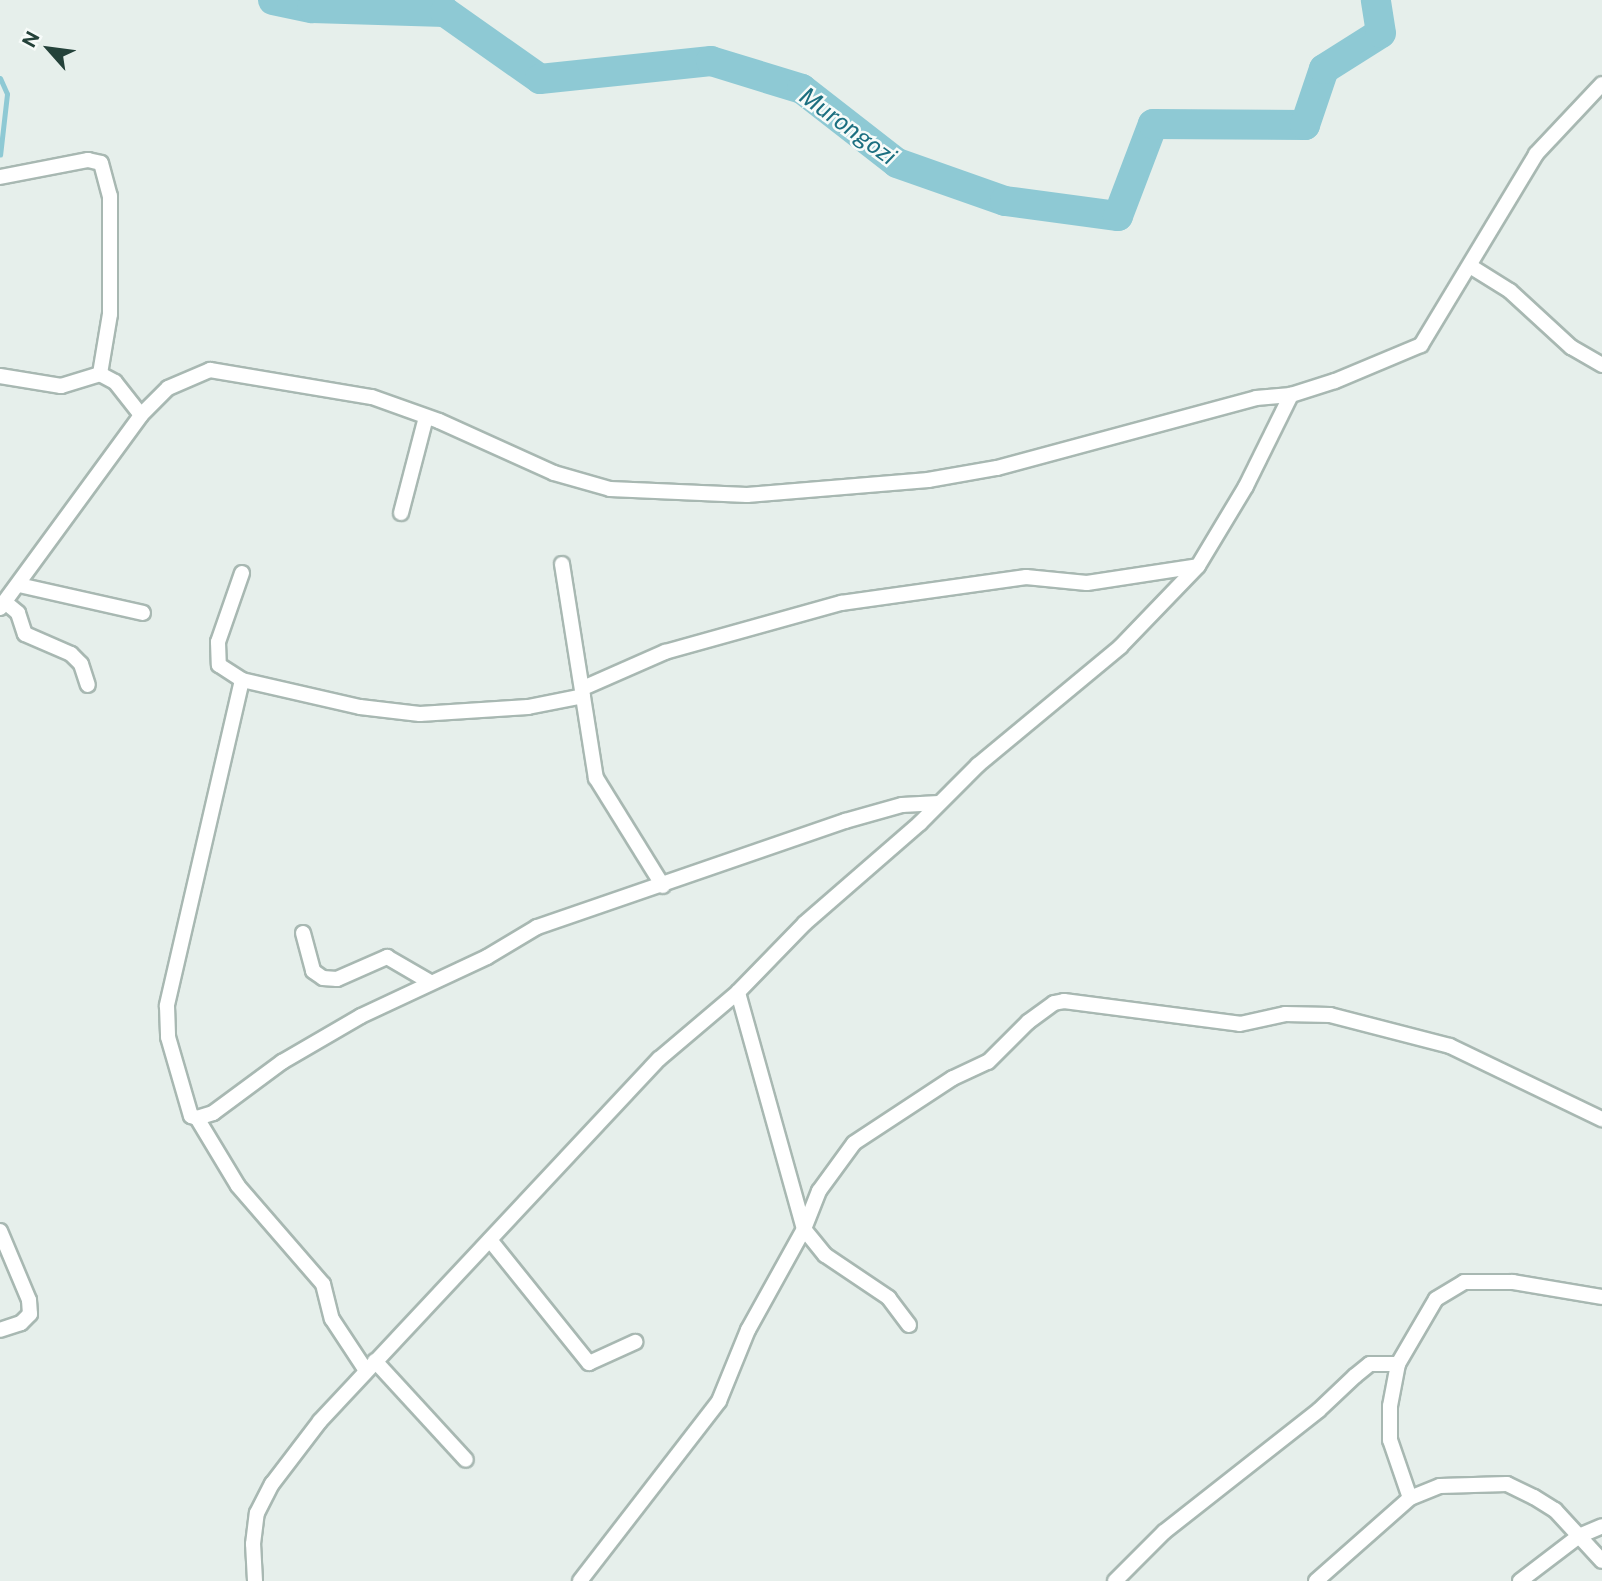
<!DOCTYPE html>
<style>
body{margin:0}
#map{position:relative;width:1602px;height:1581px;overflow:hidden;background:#e6efeb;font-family:"Public Sans",sans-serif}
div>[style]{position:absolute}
.stream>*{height:5px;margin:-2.5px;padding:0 2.5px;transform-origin:2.5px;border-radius:2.5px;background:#8ec9d4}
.river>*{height:30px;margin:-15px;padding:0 15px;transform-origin:15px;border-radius:15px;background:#8ec9d4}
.roads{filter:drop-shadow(2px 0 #a8b8b2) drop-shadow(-2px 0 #a8b8b2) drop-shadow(0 2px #a8b8b2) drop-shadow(0 -2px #a8b8b2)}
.street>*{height:14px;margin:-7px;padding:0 7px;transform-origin:7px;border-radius:7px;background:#fff}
span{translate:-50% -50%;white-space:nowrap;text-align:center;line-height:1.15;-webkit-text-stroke:5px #f7fbf9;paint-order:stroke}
.water-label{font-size:24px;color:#1c6f80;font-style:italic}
.north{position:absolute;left:14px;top:14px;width:70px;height:70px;-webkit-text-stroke:5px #f7fbf9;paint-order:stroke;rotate:298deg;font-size:19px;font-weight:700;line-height:28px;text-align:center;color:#24423a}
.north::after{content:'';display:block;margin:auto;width:24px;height:32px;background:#24423a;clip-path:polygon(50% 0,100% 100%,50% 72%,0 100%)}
</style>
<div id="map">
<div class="stream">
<div style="left:0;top:78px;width:17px;rotate:66deg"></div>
<div style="left:7px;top:94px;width:61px;rotate:96.5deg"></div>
</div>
<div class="river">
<div style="left:273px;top:0;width:40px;rotate:12deg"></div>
<div style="left:312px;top:8px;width:133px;rotate:1.7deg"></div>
<div style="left:445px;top:12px;width:116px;rotate:35.2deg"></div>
<div style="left:540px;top:79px;width:172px;rotate:-6deg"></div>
<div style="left:711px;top:61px;width:95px;rotate:17.1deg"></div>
<div style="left:802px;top:89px;width:120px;rotate:37.9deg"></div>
<div style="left:897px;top:163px;width:114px;rotate:19.4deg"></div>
<div style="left:1005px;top:201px;width:114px;rotate:7.6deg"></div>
<div style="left:1118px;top:216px;width:98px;rotate:-69.2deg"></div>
<div style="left:1153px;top:124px;width:152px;rotate:0.4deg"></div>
<div style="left:1305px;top:125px;width:59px;rotate:-71.3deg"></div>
<div style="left:1324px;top:69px;width:67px;rotate:-32.3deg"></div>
<div style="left:1381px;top:33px;width:33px;rotate:-99deg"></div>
</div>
<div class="roads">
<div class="street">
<div style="left:0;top:177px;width:90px;rotate:-10.9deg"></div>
<div style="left:88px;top:160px;width:13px;rotate:13deg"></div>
<div style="left:101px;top:163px;width:34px;rotate:75deg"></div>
<div style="left:110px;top:196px;width:118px;rotate:90deg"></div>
<div style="left:110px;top:314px;width:61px;rotate:99.5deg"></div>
<div style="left:100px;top:374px;width:17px;rotate:28deg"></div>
<div style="left:115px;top:382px;width:42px;rotate:51.8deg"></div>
<div style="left:1470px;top:266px;width:47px;rotate:32deg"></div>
<div style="left:1510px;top:291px;width:83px;rotate:42.6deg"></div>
<div style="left:1571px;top:347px;width:36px;rotate:30deg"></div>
<div style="left:0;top:376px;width:62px;rotate:9.3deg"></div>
<div style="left:61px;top:386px;width:41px;rotate:-17.1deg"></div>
<div style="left:401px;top:513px;width:99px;rotate:-75.4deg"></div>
<div style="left:562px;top:564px;width:217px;rotate:81deg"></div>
<div style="left:596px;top:778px;width:127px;rotate:58.2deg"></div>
<div style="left:242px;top:573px;width:73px;rotate:109.2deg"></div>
<div style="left:218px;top:642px;width:23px;rotate:88deg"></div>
<div style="left:219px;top:665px;width:27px;rotate:33deg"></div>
<div style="left:242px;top:680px;width:121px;rotate:12.9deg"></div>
<div style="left:360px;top:707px;width:60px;rotate:6.7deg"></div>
<div style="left:420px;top:714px;width:108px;rotate:-3.7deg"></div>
<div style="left:528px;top:707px;width:56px;rotate:-11.3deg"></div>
<div style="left:19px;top:585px;width:127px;rotate:12.7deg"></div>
<div style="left:5px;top:602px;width:17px;rotate:40deg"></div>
<div style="left:18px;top:613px;width:22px;rotate:72deg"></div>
<div style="left:25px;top:634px;width:50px;rotate:23.5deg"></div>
<div style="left:71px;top:654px;width:14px;rotate:45deg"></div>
<div style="left:81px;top:664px;width:22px;rotate:72deg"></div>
<div style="left:0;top:608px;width:239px;rotate:-53.8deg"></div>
<div style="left:141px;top:415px;width:38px;rotate:-45deg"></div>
<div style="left:168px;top:388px;width:46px;rotate:-23.2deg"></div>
<div style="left:210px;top:370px;width:164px;rotate:9.5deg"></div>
<div style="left:372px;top:397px;width:71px;rotate:19.7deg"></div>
<div style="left:439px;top:421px;width:126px;rotate:24.3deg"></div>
<div style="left:554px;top:473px;width:58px;rotate:15.9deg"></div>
<div style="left:610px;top:489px;width:137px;rotate:2.5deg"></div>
<div style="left:747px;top:495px;width:182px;rotate:-4.7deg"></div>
<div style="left:928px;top:480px;width:70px;rotate:-9.9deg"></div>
<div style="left:997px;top:468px;width:268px;rotate:-15.1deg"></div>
<div style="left:1256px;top:398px;width:35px;rotate:-5deg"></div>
<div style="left:1291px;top:395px;width:46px;rotate:-17.7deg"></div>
<div style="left:1335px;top:381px;width:93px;rotate:-22.7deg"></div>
<div style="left:1421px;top:345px;width:223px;rotate:-58.9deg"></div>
<div style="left:1536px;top:154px;width:96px;rotate:-46.7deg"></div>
<div style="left:242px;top:680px;width:335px;rotate:103deg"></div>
<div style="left:167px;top:1006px;width:31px;rotate:88deg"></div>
<div style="left:168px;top:1037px;width:82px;rotate:73.8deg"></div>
<div style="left:191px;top:1116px;width:6px;rotate:18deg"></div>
<div style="left:197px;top:1118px;width:17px;rotate:-17deg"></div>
<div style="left:213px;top:1113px;width:86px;rotate:-36.5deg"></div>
<div style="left:282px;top:1062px;width:91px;rotate:-30.2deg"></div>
<div style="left:361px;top:1016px;width:139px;rotate:-25.1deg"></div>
<div style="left:487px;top:957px;width:58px;rotate:-31deg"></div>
<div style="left:537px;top:927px;width:326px;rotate:-19deg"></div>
<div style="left:845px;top:821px;width:59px;rotate:-15.7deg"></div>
<div style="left:902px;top:805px;width:37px;rotate:-3deg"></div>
<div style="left:583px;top:688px;width:90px;rotate:-23.7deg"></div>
<div style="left:665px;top:652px;width:183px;rotate:-15.6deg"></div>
<div style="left:841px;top:603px;width:187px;rotate:-8deg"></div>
<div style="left:1026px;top:577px;width:61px;rotate:5.6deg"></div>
<div style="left:1087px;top:583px;width:112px;rotate:-8.7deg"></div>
<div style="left:303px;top:933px;width:39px;rotate:75deg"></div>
<div style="left:313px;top:971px;width:12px;rotate:35deg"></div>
<div style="left:323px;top:978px;width:14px;rotate:4deg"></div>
<div style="left:337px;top:979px;width:55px;rotate:-23.7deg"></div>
<div style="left:387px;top:957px;width:50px;rotate:30.2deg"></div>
<div style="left:197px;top:1118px;width:79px;rotate:58.9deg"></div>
<div style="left:238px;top:1186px;width:130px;rotate:49.1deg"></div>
<div style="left:323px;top:1284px;width:36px;rotate:76deg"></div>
<div style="left:332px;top:1319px;width:60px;rotate:56.6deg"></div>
<div style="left:0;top:1231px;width:75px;rotate:67.2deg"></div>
<div style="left:29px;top:1300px;width:14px;rotate:86deg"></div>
<div style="left:30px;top:1314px;width:13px;rotate:135deg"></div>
<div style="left:21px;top:1323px;width:22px;rotate:162deg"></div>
<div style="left:490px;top:1240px;width:158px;rotate:51.2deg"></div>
<div style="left:589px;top:1363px;width:51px;rotate:-24.5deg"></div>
<div style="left:909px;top:1325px;width:34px;rotate:-127deg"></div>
<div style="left:889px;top:1298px;width:77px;rotate:-146.1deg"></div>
<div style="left:825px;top:1255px;width:33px;rotate:-129deg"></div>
<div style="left:804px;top:1229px;width:41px;rotate:-68.5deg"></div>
<div style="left:819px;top:1191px;width:59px;rotate:-53.9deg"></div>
<div style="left:854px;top:1143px;width:118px;rotate:-33.3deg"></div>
<div style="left:953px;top:1078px;width:38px;rotate:-25deg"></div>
<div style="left:988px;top:1062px;width:57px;rotate:-45deg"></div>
<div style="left:1028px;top:1022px;width:32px;rotate:-36deg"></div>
<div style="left:1054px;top:1003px;width:10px;rotate:-11deg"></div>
<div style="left:1064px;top:1001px;width:177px;rotate:7.4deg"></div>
<div style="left:1240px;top:1024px;width:46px;rotate:-12.5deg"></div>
<div style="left:1285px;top:1014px;width:45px;rotate:1.3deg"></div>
<div style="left:1330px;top:1015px;width:124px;rotate:14.5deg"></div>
<div style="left:1450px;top:1046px;width:169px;rotate:25.7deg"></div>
<div style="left:375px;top:1361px;width:134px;rotate:47.4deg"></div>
<div style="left:1410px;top:1498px;width:61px;rotate:-109deg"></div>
<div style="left:1390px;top:1440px;width:34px;rotate:-90deg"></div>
<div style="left:1390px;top:1406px;width:43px;rotate:-79.2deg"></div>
<div style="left:1398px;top:1364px;width:75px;rotate:-59.7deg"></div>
<div style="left:1436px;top:1299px;width:33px;rotate:-31deg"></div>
<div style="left:1464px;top:1282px;width:49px"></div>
<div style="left:1513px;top:1282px;width:90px;rotate:9.6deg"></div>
<div style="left:255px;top:1581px;width:37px;rotate:-93deg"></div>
<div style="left:253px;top:1544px;width:31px;rotate:-83deg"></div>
<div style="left:257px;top:1513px;width:33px;rotate:-63deg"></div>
<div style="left:272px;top:1484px;width:79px;rotate:-52.7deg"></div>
<div style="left:320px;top:1421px;width:496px;rotate:-46.9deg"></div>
<div style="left:659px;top:1059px;width:104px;rotate:-40.3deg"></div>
<div style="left:738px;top:992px;width:96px;rotate:-45.8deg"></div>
<div style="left:805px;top:923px;width:152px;rotate:-41deg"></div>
<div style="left:920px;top:823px;width:82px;rotate:-45deg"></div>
<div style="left:978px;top:765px;width:185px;rotate:-39.7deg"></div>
<div style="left:1120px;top:647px;width:112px;rotate:-46.1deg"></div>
<div style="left:1198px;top:566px;width:93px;rotate:-59deg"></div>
<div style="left:1246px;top:486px;width:102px;rotate:-63.7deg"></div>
<div style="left:580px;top:1581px;width:227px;rotate:-52.3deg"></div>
<div style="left:719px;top:1401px;width:77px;rotate:-67.8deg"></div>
<div style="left:748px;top:1330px;width:115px;rotate:-61deg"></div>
<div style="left:804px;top:1229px;width:246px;rotate:-105.6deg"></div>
<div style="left:1115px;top:1581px;width:69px;rotate:-45deg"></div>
<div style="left:1164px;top:1532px;width:197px;rotate:-38.2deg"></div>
<div style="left:1319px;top:1410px;width:50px;rotate:-43.4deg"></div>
<div style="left:1355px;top:1376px;width:19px;rotate:-39deg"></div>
<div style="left:1370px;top:1364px;width:28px"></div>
<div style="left:1316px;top:1581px;width:125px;rotate:-41.4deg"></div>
<div style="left:1410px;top:1498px;width:32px;rotate:-22deg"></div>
<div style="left:1440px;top:1486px;width:67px;rotate:-1.7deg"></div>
<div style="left:1507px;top:1484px;width:30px;rotate:26deg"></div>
<div style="left:1534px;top:1497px;width:25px;rotate:32deg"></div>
<div style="left:1555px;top:1510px;width:69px;rotate:47.3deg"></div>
<div style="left:1520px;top:1581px;width:74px;rotate:-37.3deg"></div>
<div style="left:1579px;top:1536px;width:25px;rotate:-23deg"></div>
</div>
</div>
<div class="water-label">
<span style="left:848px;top:126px;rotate:36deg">Murongozi</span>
</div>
<div class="north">N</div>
</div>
